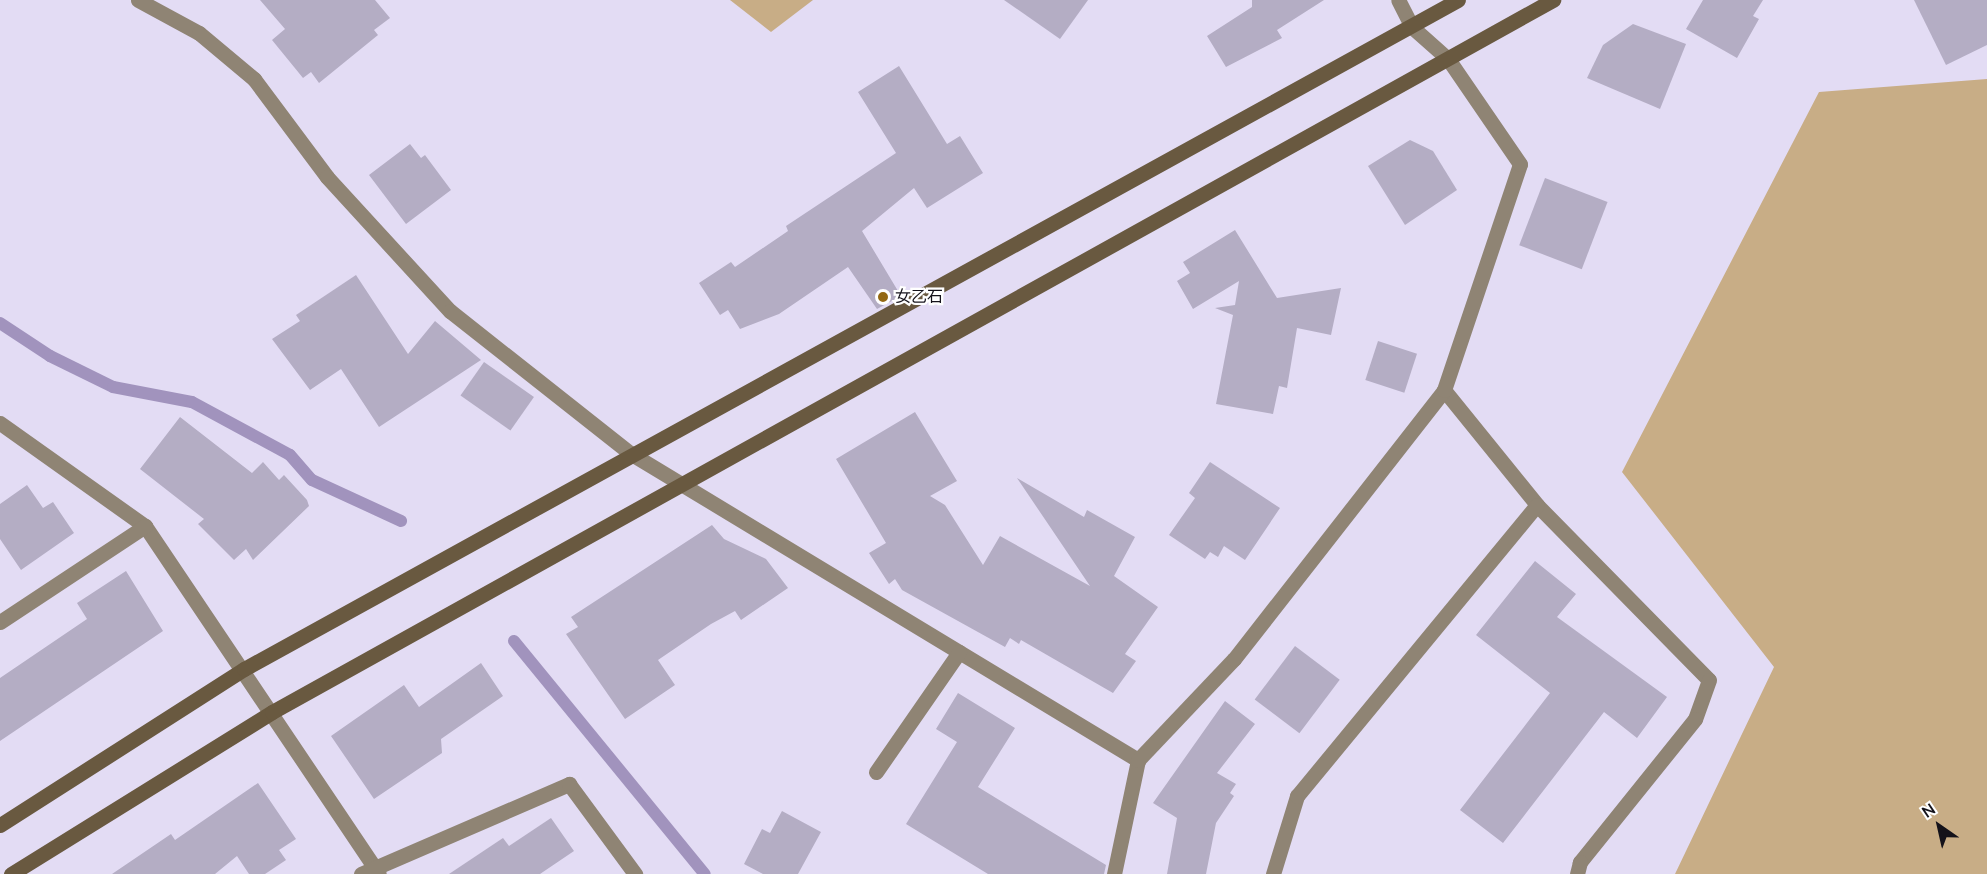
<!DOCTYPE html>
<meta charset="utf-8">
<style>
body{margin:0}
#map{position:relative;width:1987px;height:874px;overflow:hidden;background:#e3dcf4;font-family:"Nunito Sans","Noto Sans JP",sans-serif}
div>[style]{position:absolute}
.forest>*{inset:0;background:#c8ad86}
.stream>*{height:12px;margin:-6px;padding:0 6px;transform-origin:6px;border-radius:6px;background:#a193bd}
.building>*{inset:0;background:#b4adc4;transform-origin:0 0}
.street>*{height:15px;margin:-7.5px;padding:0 7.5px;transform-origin:7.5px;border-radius:7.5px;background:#8f8474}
.secondary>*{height:15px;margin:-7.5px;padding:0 7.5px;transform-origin:7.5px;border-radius:7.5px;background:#695940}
.dots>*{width:16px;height:16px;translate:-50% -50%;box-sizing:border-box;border:3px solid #fff;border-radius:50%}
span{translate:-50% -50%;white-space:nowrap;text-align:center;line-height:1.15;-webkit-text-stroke:4.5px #fff;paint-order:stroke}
.poi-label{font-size:16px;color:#14121a}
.left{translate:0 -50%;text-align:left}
.north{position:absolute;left:1909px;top:796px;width:60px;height:60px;-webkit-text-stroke:4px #fff;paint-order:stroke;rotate:326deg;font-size:16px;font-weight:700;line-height:24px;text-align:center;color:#14121a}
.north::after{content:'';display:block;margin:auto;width:21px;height:27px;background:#14121a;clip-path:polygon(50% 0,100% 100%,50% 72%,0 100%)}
</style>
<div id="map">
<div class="forest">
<div style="clip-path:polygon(730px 0,813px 0,771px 32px)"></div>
<div style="clip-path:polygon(1987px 79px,1987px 874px,1675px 874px,1774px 667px,1622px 472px,1819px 92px)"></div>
</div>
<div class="stream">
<div style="left:0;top:323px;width:60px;rotate:33.4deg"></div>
<div style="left:50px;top:356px;width:70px;rotate:26.2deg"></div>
<div style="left:113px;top:387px;width:80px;rotate:10.8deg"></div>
<div style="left:192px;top:402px;width:111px;rotate:28.4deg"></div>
<div style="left:290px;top:455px;width:33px;rotate:49deg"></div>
<div style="left:312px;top:480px;width:98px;rotate:24.7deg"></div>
<div style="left:514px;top:641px;width:301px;rotate:50.7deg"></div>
</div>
<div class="building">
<div style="clip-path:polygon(260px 0,375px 0,390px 18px,374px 30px,378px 35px,319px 83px,311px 72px,303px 78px,272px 40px,285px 29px)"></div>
<div style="clip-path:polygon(1004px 0,1088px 0,1060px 39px)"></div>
<div style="clip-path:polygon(1252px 0,1324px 0,1277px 30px,1282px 38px,1226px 67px,1207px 36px,1252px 7px)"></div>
<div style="clip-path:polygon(1703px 0,1763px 0,1753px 16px,1759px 19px,1737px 58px,1686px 29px)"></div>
<div style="clip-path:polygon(1914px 0,1987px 0,1987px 45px,1946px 65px)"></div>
<div style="clip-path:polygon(1633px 24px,1686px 44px,1660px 109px,1587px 78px,1603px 45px)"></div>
<div style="clip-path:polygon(899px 66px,947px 144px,960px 136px,983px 173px,927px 208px,914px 188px,862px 231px,901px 296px,877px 309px,848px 267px,779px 314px,740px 329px,728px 310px,720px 315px,699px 283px,731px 262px,735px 267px,788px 231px,786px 226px,896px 153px,858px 92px)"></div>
<div style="clip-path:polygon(1410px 140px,1433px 151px,1457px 190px,1405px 225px,1368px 166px)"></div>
<div style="clip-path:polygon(410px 144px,421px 158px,425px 155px,451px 190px,406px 224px,369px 175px)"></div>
<div style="left:1545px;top:178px;width:67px;height:72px;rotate:21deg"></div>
<div style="clip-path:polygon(1235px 230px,1277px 298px,1341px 288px,1331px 335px,1297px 328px,1287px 388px,1279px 386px,1273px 414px,1216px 404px,1233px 315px,1215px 308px,1235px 305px,1239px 281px,1193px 309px,1177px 281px,1190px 273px,1183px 262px)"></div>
<div style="clip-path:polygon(356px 275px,408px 354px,435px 321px,481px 360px,379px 427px,341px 369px,310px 390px,272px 339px,300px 321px,296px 315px)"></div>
<div style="left:1378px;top:341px;width:41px;height:41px;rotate:18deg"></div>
<div style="left:484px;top:362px;width:61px;height:41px;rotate:35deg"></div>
<div style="clip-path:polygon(915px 412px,957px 481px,930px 496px,945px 505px,983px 565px,1000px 536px,1090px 586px,1017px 478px,1084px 517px,1087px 510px,1135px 537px,1114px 576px,1158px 607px,1125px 654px,1136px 661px,1113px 693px,1021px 640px,1019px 644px,1010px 638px,1005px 647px,902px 590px,895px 579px,889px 584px,869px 553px,886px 543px,836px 459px)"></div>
<div style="clip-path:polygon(180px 417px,252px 473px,263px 462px,279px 480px,284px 475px,307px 500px,309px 506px,253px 560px,246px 549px,234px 560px,198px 524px,204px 519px,140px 469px)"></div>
<div style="clip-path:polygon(1210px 462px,1280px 508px,1245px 560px,1224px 546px,1218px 557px,1210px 552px,1205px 559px,1169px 535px,1195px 498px,1189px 493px)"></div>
<div style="clip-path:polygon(27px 485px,43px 508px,53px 502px,74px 533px,21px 570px,0 539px,0 504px)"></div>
<div style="clip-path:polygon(712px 525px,724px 539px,766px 559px,788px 588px,741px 620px,735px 611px,711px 624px,658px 660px,675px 685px,625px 719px,566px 634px,578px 627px,571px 617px)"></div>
<div style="clip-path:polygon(1535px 561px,1576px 594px,1557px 617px,1667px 697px,1637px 738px,1604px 712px,1503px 843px,1460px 810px,1550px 693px,1476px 635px)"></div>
<div style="clip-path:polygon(126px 571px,163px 631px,0 741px,0 678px,87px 619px,77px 603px)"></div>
<div style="left:1295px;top:646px;width:56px;height:67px;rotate:37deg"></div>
<div style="clip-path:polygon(481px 663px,503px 696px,441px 739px,442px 753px,374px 799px,331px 736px,404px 685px,419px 707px)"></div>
<div style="clip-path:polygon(958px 693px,1015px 728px,978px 787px,1106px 865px,1104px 874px,988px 874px,906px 824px,957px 742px,936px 729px)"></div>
<div style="clip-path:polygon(1225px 701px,1255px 724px,1217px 773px,1236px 784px,1230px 793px,1234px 796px,1216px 823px,1206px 874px,1167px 874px,1177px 818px,1153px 803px)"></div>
<div style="clip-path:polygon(258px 783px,296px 839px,279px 850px,286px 860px,265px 874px,249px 874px,237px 856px,215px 874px,112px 874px,171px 834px,175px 840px)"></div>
<div style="clip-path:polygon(782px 811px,821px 832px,798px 874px,763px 874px,744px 864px,762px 829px,770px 833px)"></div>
<div style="clip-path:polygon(551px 818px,574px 851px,540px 874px,449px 874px,503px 838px,509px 846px)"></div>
</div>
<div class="street">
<div style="left:138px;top:0;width:69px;rotate:28.4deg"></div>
<div style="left:199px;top:33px;width:72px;rotate:39.9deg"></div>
<div style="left:254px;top:79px;width:122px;rotate:53.3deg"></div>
<div style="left:327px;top:177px;width:182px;rotate:47.5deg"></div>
<div style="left:450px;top:311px;width:229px;rotate:38.3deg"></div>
<div style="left:630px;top:453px;width:594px;rotate:31.15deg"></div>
<div style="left:1444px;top:390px;width:148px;rotate:51deg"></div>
<div style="left:1537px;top:505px;width:245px;rotate:45.5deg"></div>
<div style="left:1709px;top:680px;width:41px;rotate:109.7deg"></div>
<div style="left:1695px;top:719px;width:184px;rotate:128.8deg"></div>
<div style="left:1580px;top:862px;width:12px;rotate:104deg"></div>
<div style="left:0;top:423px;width:178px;rotate:35.4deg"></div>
<div style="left:145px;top:526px;width:419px;rotate:56.1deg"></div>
<div style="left:0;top:622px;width:174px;rotate:-33.5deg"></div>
<div style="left:876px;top:772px;width:146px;rotate:-55.3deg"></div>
<div style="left:361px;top:874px;width:227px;rotate:-23.4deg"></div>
<div style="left:569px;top:784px;width:112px;rotate:53.7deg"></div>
<div style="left:1114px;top:874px;width:116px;rotate:-78.1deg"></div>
<div style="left:1138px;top:760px;width:139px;rotate:-46.5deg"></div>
<div style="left:1234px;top:659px;width:341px;rotate:-52deg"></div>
<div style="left:1444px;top:390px;width:238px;rotate:-71.4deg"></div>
<div style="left:1520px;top:164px;width:127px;rotate:-124.4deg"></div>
<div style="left:1448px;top:59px;width:48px;rotate:-138.4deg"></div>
<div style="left:1412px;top:27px;width:30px;rotate:-117deg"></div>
<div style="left:1273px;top:874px;width:82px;rotate:-72.9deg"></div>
<div style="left:1297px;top:796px;width:377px;rotate:-50.5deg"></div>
</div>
<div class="secondary">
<div style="left:0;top:825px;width:290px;rotate:-32.6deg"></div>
<div style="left:244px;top:669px;width:1386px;rotate:-28.86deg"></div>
<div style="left:11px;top:874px;width:307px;rotate:-31.8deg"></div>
<div style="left:272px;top:712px;width:1466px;rotate:-29.07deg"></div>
</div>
<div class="dots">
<div style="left:883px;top:297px;background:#946813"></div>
</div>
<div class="poi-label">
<span class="left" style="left:895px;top:297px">女乙石</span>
</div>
<div class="north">N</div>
</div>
